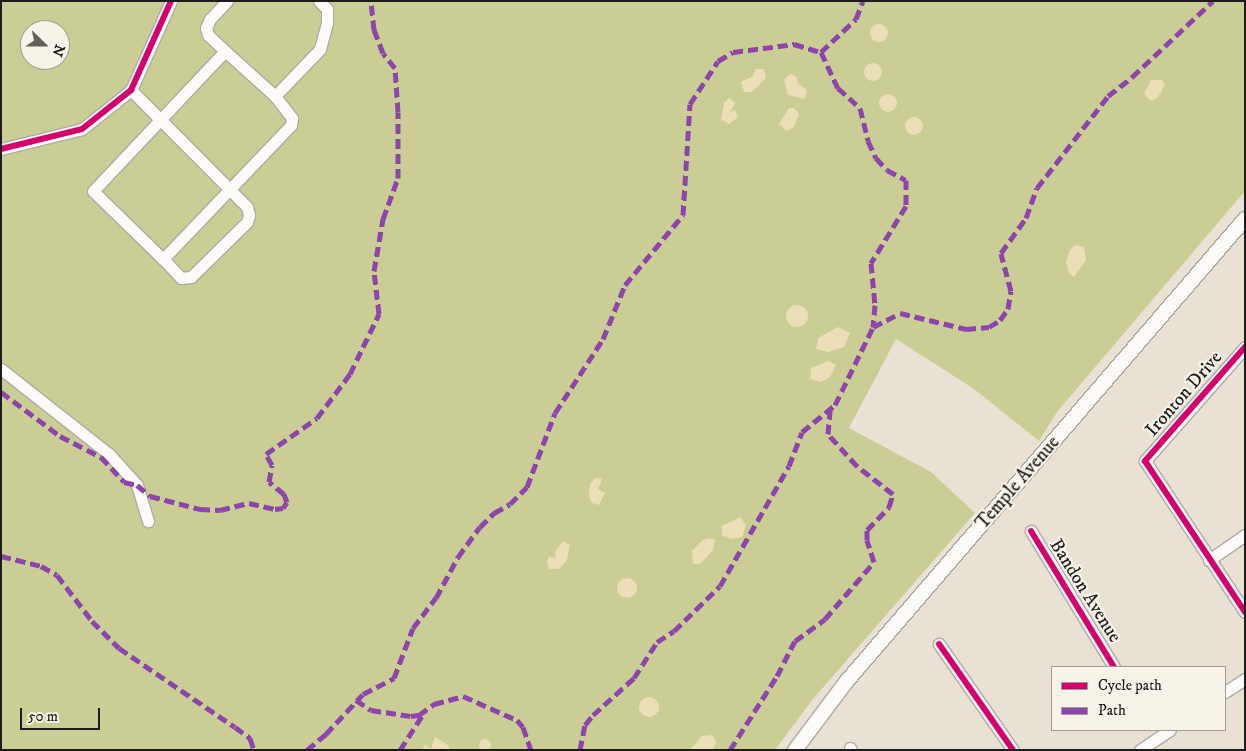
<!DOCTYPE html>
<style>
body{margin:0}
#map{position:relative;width:1246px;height:751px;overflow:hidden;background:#e9e2d4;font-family:"IM FELL DW Pica",serif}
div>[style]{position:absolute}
.green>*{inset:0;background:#cbce94}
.sand>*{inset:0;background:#ecdeb6}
.round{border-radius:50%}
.roads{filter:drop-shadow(1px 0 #afaba2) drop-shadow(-1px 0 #afaba2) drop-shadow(0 1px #afaba2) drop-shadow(0 -1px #afaba2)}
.minor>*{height:11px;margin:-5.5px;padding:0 5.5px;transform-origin:5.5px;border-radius:5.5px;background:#fcfbf9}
.major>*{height:14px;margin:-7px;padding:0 7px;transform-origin:7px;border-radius:7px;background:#fcfbf9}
.quiet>*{height:5px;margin-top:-2.5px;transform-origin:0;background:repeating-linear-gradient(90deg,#8e44ad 0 10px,transparent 0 15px)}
.cycleway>*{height:6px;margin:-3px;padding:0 3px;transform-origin:3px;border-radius:3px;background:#d6006c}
span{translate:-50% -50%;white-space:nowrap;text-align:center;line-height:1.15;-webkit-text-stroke:4.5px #f7f3e8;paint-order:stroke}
.street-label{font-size:19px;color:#1c1c1c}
.frame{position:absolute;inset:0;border:2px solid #1c1c1c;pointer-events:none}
.legend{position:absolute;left:1051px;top:666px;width:175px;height:65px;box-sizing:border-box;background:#f7f3e8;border:1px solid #9f9d96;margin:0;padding:6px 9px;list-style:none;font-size:15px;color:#1c1c1c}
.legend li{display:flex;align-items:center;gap:10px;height:25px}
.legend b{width:25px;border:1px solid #9f9d96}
.north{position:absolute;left:20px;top:20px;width:50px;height:50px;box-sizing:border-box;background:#f7f3e8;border:1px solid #9f9d96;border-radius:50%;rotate:112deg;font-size:14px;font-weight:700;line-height:20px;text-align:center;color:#1c1c1c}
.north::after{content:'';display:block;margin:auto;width:18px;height:22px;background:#64615c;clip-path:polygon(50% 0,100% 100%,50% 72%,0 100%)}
.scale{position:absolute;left:20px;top:708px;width:80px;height:22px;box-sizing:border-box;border:2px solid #1c1c1c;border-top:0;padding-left:6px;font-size:15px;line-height:18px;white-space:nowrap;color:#1c1c1c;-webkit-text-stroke:4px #f7f3e8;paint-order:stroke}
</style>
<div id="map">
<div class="green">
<div style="clip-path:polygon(evenodd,1px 1px,1245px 1px,1245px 191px,1057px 412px,1039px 441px,974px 389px,896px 339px,849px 428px,931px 472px,975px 513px,813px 699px,775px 750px,1px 750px,1px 1px,30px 30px,60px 30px,60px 60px,30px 60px,30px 30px)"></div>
</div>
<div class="sand">
<div class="round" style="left:870px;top:24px;width:18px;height:18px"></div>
<div class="round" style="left:864px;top:63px;width:18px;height:18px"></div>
<div style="clip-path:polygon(756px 69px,764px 69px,766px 78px,752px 92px,744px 92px,741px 82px,753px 76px)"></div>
<div style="clip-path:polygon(790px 74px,796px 76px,798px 84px,807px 90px,805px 99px,788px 95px,784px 80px)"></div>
<div style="clip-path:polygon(1151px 80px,1162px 80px,1165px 85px,1158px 97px,1151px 101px,1144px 94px)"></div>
<div class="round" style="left:879px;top:94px;width:18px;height:18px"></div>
<div style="clip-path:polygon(729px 98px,735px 103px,730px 112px,735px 110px,738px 117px,729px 124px,721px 119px,724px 103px)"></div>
<div style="clip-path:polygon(789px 108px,794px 108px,799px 114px,794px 127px,787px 131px,779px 124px)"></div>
<div class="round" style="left:905px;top:117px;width:18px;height:18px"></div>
<div style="clip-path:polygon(1075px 245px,1084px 247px,1086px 260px,1074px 277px,1069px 273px,1066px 262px,1070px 250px)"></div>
<div class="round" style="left:786px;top:305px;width:22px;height:22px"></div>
<div style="clip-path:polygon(838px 327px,850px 333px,844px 347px,828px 352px,816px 349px,818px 338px)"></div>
<div style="clip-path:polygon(829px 361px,836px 365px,830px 377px,821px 382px,810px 379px,811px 368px)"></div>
<div style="clip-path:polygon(595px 478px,602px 479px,598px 489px,605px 493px,599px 505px,592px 503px,589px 497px,590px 484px)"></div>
<div style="clip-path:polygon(740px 517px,746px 525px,742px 537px,732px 539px,722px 535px,722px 526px)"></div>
<div style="clip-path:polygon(709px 538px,715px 540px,713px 550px,700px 564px,693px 564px,692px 551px,703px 540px)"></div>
<div style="clip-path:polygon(563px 541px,570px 545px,567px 560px,559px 569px,549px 569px,547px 561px,549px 557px,556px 558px,555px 552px)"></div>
<div class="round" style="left:617px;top:578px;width:20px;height:20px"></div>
<div class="round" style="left:639px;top:697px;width:20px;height:20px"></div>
<div style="clip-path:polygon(712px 735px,716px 742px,713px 750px,690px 750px,702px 736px)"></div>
<div style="clip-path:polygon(435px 737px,449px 746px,450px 750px,422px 750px,425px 745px,431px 749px)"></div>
<div class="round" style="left:479px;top:739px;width:12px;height:12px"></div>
</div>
<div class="roads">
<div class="minor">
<div style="left:227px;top:1px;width:25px;rotate:133deg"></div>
<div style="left:210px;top:19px;width:10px;rotate:114deg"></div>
<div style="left:206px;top:28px;width:7px;rotate:74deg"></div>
<div style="left:208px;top:35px;width:23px;rotate:43deg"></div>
<div style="left:225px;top:51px;width:192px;rotate:133.3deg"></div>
<div style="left:93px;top:191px;width:98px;rotate:44.2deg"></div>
<div style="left:163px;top:259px;width:185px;rotate:-46.3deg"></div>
<div style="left:291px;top:125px;width:7px;rotate:-82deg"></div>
<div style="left:292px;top:118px;width:28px;rotate:-128deg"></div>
<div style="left:275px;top:96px;width:65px;rotate:-46.2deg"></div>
<div style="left:320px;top:49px;width:27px;rotate:-75deg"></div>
<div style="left:327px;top:23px;width:14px;rotate:-90deg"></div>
<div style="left:327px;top:9px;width:11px;rotate:-135deg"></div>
<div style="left:225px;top:51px;width:67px;rotate:42deg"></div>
<div style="left:131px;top:90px;width:165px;rotate:45.2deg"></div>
<div style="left:247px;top:207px;width:8px;rotate:76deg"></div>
<div style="left:249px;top:215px;width:7px;rotate:106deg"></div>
<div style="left:247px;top:222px;width:78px;rotate:135.5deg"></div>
<div style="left:191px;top:277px;width:10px;rotate:174deg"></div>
<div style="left:181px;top:278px;width:26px;rotate:-133deg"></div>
<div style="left:1px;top:149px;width:83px;rotate:-13.9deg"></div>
<div style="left:82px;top:129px;width:63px;rotate:-38.5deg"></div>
<div style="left:131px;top:90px;width:98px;rotate:-65.8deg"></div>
<div style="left:1245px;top:347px;width:152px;rotate:131.3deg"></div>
<div style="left:1145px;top:461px;width:181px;rotate:56.5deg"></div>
<div style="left:1px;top:369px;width:137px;rotate:38.2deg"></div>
<div style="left:109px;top:454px;width:42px;rotate:47.9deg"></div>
<div style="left:137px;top:485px;width:38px;rotate:73deg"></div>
<div style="left:1031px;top:531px;width:159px;rotate:58.6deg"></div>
<div style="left:1209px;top:560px;width:44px;rotate:-34.8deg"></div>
<div style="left:939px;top:644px;width:129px;rotate:55.1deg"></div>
<div style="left:1225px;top:692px;width:24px;rotate:-33deg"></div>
<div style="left:850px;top:748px;width:2px;rotate:63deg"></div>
<div style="left:1140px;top:750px;width:36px;rotate:-34deg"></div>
</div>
<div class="major">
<div style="left:795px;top:750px;width:85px;rotate:-53.1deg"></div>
<div style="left:846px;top:682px;width:611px;rotate:-49.25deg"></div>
</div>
</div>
<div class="quiet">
<div style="left:821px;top:52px;width:48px;rotate:-43.3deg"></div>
<div style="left:856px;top:19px;width:19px;rotate:-69deg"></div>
<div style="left:1px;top:392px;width:74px;rotate:36.7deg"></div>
<div style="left:60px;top:436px;width:46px;rotate:27.1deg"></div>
<div style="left:101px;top:457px;width:34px;rotate:47deg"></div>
<div style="left:124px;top:482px;width:13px;rotate:13deg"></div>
<div style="left:137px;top:485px;width:17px;rotate:40deg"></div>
<div style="left:150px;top:496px;width:52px;rotate:14.6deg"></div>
<div style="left:200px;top:509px;width:20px;rotate:3deg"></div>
<div style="left:220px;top:510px;width:30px;rotate:-14deg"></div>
<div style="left:249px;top:503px;width:27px;rotate:13deg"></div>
<div style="left:275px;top:509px;width:8px;rotate:-7deg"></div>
<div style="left:283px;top:508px;width:7px;rotate:-56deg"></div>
<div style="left:287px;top:502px;width:9px;rotate:-111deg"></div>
<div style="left:284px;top:494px;width:19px;rotate:-141deg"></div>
<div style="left:269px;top:482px;width:17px;rotate:-80deg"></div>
<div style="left:272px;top:465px;width:13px;rotate:-119deg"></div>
<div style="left:266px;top:454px;width:62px;rotate:-35.2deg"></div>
<div style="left:317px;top:418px;width:55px;rotate:-53.1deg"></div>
<div style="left:350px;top:374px;width:67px;rotate:-64.2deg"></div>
<div style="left:379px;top:314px;width:43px;rotate:-96.6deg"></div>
<div style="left:374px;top:271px;width:53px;rotate:-80.2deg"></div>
<div style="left:383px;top:219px;width:44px;rotate:-69.9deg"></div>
<div style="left:398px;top:178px;width:66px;rotate:-90deg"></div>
<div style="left:398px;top:112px;width:44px;rotate:-93.9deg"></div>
<div style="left:395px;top:68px;width:19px;rotate:-129deg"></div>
<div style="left:383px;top:53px;width:25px;rotate:-111deg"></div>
<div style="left:374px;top:30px;width:29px;rotate:-96deg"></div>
<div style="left:1px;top:556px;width:41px;rotate:14deg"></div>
<div style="left:41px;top:566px;width:18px;rotate:29deg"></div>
<div style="left:57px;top:575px;width:58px;rotate:52.7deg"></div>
<div style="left:92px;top:621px;width:38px;rotate:45deg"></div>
<div style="left:119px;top:648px;width:140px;rotate:34.3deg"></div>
<div style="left:235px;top:727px;width:19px;rotate:36deg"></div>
<div style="left:250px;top:738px;width:13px;rotate:72deg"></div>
<div style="left:356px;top:700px;width:18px;rotate:34deg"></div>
<div style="left:371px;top:710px;width:40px;rotate:8.5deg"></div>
<div style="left:411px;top:716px;width:8px;rotate:-7deg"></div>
<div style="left:419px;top:715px;width:19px;rotate:-36deg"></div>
<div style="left:434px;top:704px;width:30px;rotate:-15deg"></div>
<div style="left:463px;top:696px;width:59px;rotate:24deg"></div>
<div style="left:517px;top:720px;width:9px;rotate:49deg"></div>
<div style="left:523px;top:727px;width:24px;rotate:71deg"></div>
<div style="left:307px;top:750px;width:25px;rotate:-40deg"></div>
<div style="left:326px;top:734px;width:54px;rotate:-47.2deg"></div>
<div style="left:363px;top:694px;width:35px;rotate:-27deg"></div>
<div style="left:394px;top:678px;width:53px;rotate:-69.2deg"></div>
<div style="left:413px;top:628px;width:38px;rotate:-53deg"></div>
<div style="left:436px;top:598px;width:47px;rotate:-61.8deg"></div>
<div style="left:458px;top:557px;width:37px;rotate:-54deg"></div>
<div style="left:480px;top:527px;width:20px;rotate:-45deg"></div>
<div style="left:494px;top:513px;width:18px;rotate:-29deg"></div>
<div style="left:510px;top:504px;width:24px;rotate:-45deg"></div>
<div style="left:527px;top:487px;width:79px;rotate:-69.3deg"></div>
<div style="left:555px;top:413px;width:88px;rotate:-57deg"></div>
<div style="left:603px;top:339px;width:58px;rotate:-67.8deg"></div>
<div style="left:625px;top:285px;width:91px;rotate:-50.4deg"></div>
<div style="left:683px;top:215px;width:111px;rotate:-86.4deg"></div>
<div style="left:690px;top:104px;width:51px;rotate:-56.9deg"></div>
<div style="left:718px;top:61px;width:17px;rotate:-31deg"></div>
<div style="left:733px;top:52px;width:62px;rotate:-7.5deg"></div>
<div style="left:794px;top:44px;width:28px;rotate:17deg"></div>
<div style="left:821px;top:52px;width:40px;rotate:65deg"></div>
<div style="left:838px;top:88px;width:30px;rotate:42deg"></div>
<div style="left:860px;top:108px;width:34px;rotate:76deg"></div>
<div style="left:868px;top:141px;width:19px;rotate:65deg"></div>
<div style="left:876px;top:158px;width:16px;rotate:47deg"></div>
<div style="left:887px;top:170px;width:21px;rotate:28deg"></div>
<div style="left:906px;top:180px;width:26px;rotate:90deg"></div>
<div style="left:906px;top:206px;width:67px;rotate:121.6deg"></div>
<div style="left:871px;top:263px;width:42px;rotate:84.6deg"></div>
<div style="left:875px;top:305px;width:22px;rotate:95deg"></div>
<div style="left:400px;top:750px;width:46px;rotate:-57.3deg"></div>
<div style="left:580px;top:750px;width:25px;rotate:-79deg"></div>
<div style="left:585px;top:725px;width:13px;rotate:-51deg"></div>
<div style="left:593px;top:715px;width:55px;rotate:-42.1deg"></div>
<div style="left:634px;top:678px;width:43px;rotate:-57.4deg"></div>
<div style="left:657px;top:642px;width:20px;rotate:-33deg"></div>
<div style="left:674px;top:631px;width:64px;rotate:-44.4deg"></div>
<div style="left:720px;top:586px;width:138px;rotate:-60.1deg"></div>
<div style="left:789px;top:466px;width:36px;rotate:-69deg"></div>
<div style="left:802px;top:432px;width:43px;rotate:-39.3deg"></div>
<div style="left:835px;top:405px;width:87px;rotate:-64deg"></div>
<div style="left:873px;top:327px;width:30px;rotate:-27deg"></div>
<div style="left:900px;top:313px;width:68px;rotate:13.6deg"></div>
<div style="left:966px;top:329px;width:23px;rotate:-5deg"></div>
<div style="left:989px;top:327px;width:13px;rotate:-32deg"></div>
<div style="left:1000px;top:320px;width:14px;rotate:-54deg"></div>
<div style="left:1008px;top:309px;width:18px;rotate:-81deg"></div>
<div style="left:1011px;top:291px;width:39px;rotate:-105deg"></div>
<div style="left:1001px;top:253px;width:43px;rotate:-54.5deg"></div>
<div style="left:1026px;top:218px;width:32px;rotate:-70deg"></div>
<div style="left:1037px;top:188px;width:116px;rotate:-52.3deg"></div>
<div style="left:1108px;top:96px;width:31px;rotate:-38deg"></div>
<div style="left:1132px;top:77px;width:111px;rotate:-43.2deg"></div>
<div style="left:730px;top:750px;width:88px;rotate:-57.6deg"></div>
<div style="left:777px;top:676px;width:39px;rotate:-63deg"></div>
<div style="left:795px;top:641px;width:37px;rotate:-36deg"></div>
<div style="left:825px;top:619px;width:75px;rotate:-49.3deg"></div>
<div style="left:874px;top:562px;width:23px;rotate:-108deg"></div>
<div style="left:867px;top:540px;width:10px;rotate:-90deg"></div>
<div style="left:867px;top:530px;width:32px;rotate:-46deg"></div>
<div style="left:889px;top:507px;width:14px;rotate:-73deg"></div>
<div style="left:893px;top:494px;width:46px;rotate:-142.1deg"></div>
<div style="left:857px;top:466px;width:43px;rotate:-132.2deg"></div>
<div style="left:828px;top:434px;width:24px;rotate:-85deg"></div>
</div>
<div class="cycleway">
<div style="left:1px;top:149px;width:83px;rotate:-13.9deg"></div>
<div style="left:82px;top:129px;width:63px;rotate:-38.5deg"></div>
<div style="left:131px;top:90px;width:98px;rotate:-65.8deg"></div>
<div style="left:1245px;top:347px;width:152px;rotate:131.3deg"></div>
<div style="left:1145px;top:461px;width:181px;rotate:56.5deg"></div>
<div style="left:1031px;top:531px;width:159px;rotate:58.6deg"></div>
<div style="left:939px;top:644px;width:129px;rotate:55.1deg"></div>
</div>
<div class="street-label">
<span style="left:1184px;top:394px;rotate:-49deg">Ironton Drive</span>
<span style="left:1018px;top:483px;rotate:-49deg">Temple Avenue</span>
<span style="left:1085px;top:591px;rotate:58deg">Bandon Avenue</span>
</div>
<div class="frame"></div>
<ul class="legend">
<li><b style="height:6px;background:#d6006c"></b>Cycle path</li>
<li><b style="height:6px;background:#8e44ad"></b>Path</li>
</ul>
<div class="north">N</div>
<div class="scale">50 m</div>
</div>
